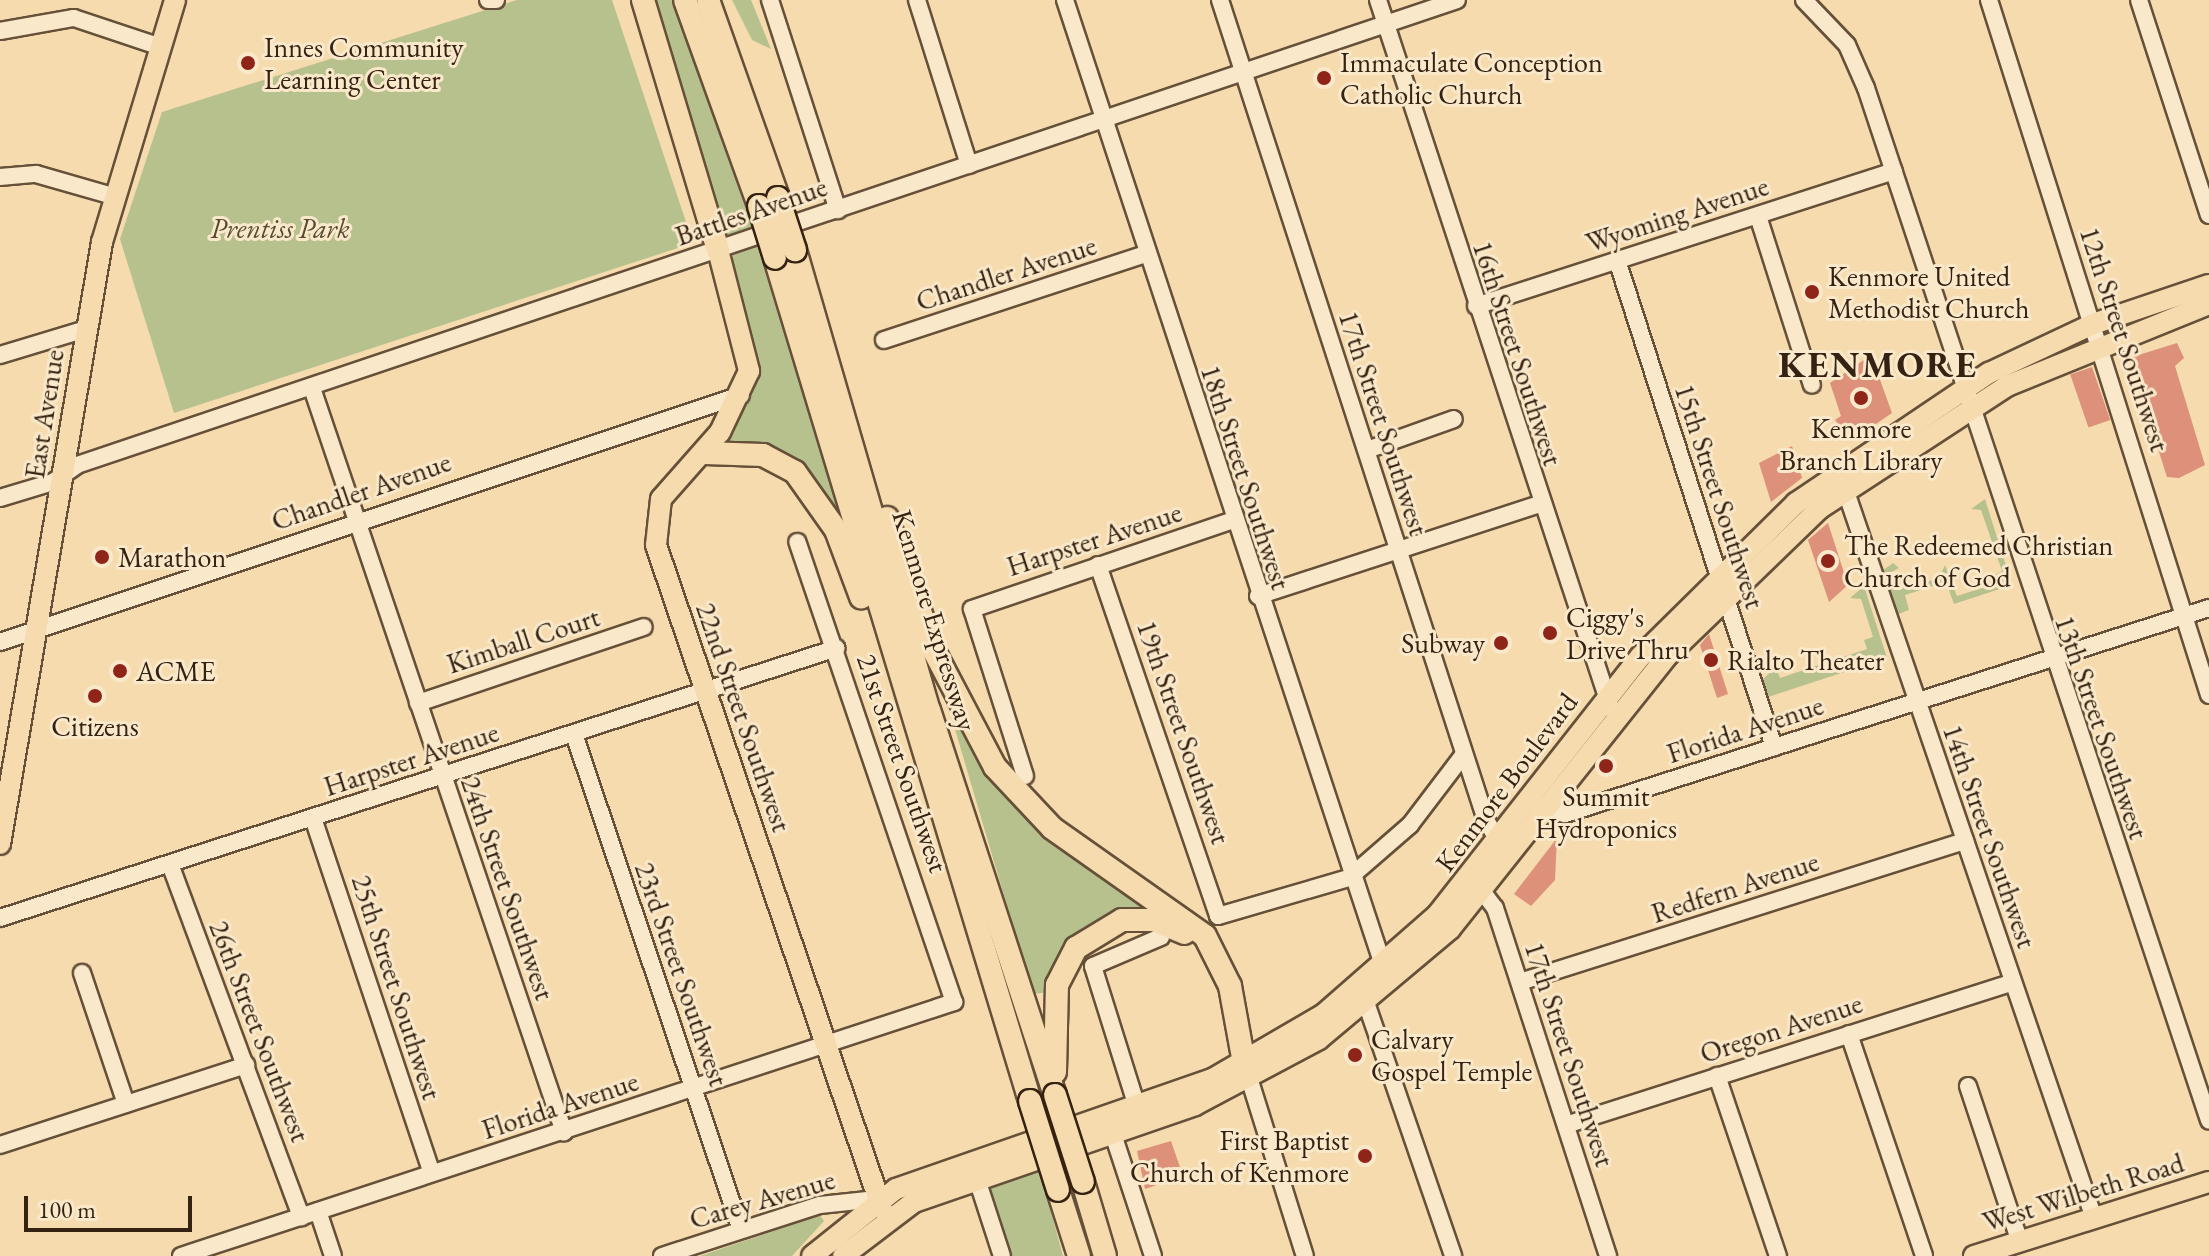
<!DOCTYPE html>
<style>
body{margin:0}
#map{position:relative;width:2209px;height:1256px;overflow:hidden;background:#f6dbae;font-family:"EB Garamond",serif}
div>[style]{position:absolute}
.green>*{inset:0;background:#b7c18e}
.building>*{inset:0;background:#dd907a;transform-origin:0 0}
.roads{filter:drop-shadow(2px 0 #665039) drop-shadow(-2px 0 #665039) drop-shadow(0 2px #665039) drop-shadow(0 -2px #665039)}
.minor>*{height:16px;margin:-8px;padding:0 8px;transform-origin:8px;border-radius:8px;background:#f9e8ca}
.major>*{height:20px;margin:-10px;padding:0 10px;transform-origin:10px;border-radius:10px;background:#f6dbae}
.highway>*{height:22px;margin:-11px;padding:0 11px;transform-origin:11px;border-radius:11px;background:#f6dbae}
.bridges{filter:drop-shadow(2px 0 #362212) drop-shadow(-2px 0 #362212) drop-shadow(0 2px #362212) drop-shadow(0 -2px #362212)}
.highway-bridge>*{height:22px;margin:-11px;padding:0 11px;transform-origin:11px;border-radius:11px;background:#f6dbae}
.dots>*{width:22px;height:22px;translate:-50% -50%;box-sizing:border-box;border:4px solid #f9e8ca;border-radius:50%}
span{translate:-50% -50%;white-space:nowrap;text-align:center;line-height:1.15;-webkit-text-stroke:6px #f9e8ca;paint-order:stroke}
.poi-label{font-size:28px;color:#362212}
.left{translate:0 -50%;text-align:left}
.right{translate:-100% -50%;text-align:right}
.street-label{font-size:28px;color:#362212}
.park-label{font-size:28px;color:#564a31;font-style:italic}
.district-label{font-size:36px;color:#362212;font-weight:700;letter-spacing:2px}
.scale{position:absolute;left:24px;top:1196px;width:168px;height:36px;box-sizing:border-box;border:4px solid #362212;border-top:0;padding-left:10px;font-size:24px;line-height:28px;white-space:nowrap;color:#362212;-webkit-text-stroke:6px #f9e8ca;paint-order:stroke}
</style>
<div id="map">
<div class="green">
<div style="clip-path:polygon(517px 0,612px 0,693px 243px,174px 413px,120px 239px,162px 112px)"></div>
<div style="clip-path:polygon(649px 0,672px 0,752px 227px,724px 236px)"></div>
<div style="clip-path:polygon(732px 0,751px 0,771px 49px,752px 40px)"></div>
<div style="clip-path:polygon(757px 246px,840px 513px,785px 453px,719px 443px,757px 374px,733px 266px,733px 255px)"></div>
<div style="clip-path:polygon(1985px 499px,2012px 585px,1954px 604px,1946px 582px,1905px 595px,1909px 610px,1896px 615px,1882px 571px,1893px 563px,1899px 568px,1890px 573px,1893px 582px,1901px 580px,1906px 588px,1939px 578px,1945px 565px,1957px 596px,1995px 584px,1993px 576px,2002px 571px,1981px 510px,1971px 509px)"></div>
<div style="clip-path:polygon(1864px 586px,1887px 658px,1768px 697px,1762px 680px,1776px 667px,1780px 678px,1867px 649px,1864px 640px,1873px 637px,1861px 599px,1850px 598px)"></div>
<div style="clip-path:polygon(939px 675px,992px 775px,1163px 911px,1108px 917px,1080px 930px,1058px 955px,1049px 992px,1033px 994px)"></div>
<div style="clip-path:polygon(1040px 1171px,1063px 1256px,1007px 1256px,986px 1189px)"></div>
<div style="clip-path:polygon(820px 1215px,824px 1221px,792px 1256px,700px 1256px)"></div>
</div>
<div class="building">
<div style="clip-path:polygon(2177px 343px,2184px 358px,2175px 366px,2205px 465px,2179px 478px,2167px 477px,2129px 358px)"></div>
<div style="clip-path:polygon(1871px 355px,1892px 413px,1851px 441px,1835px 420px,1841px 416px,1830px 383px)"></div>
<div style="left:2092px;top:367px;width:56px;height:23px;rotate:71deg"></div>
<div style="clip-path:polygon(1792px 446px,1802px 478px,1771px 502px,1759px 463px)"></div>
<div style="clip-path:polygon(1828px 523px,1848px 585px,1829px 602px,1808px 540px)"></div>
<div style="clip-path:polygon(1709px 634px,1728px 694px,1717px 698px,1700px 645px)"></div>
<div style="clip-path:polygon(1557px 838px,1555px 880px,1531px 906px,1514px 894px)"></div>
<div style="clip-path:polygon(1171px 1141px,1183px 1176px,1145px 1189px,1137px 1151px)"></div>
</div>
<div class="roads">
<div class="minor">
<div style="left:488px;top:0;width:8px"></div>
<div style="left:770px;top:0;width:221px;rotate:72.1deg"></div>
<div style="left:917px;top:0;width:173px;rotate:72.5deg"></div>
<div style="left:1065px;top:0;width:1019px;rotate:71.76deg"></div>
<div style="left:1220px;top:0;width:862px;rotate:72.03deg"></div>
<div style="left:1486px;top:820px;width:30px;rotate:60deg"></div>
<div style="left:1378px;top:0;width:746px;rotate:71.81deg"></div>
<div style="left:1804px;top:0;width:62px;rotate:46.3deg"></div>
<div style="left:1847px;top:45px;width:47px;rotate:66.2deg"></div>
<div style="left:1866px;top:88px;width:1088px;rotate:71.62deg"></div>
<div style="left:1989px;top:0;width:729px;rotate:72.43deg"></div>
<div style="left:2139px;top:0;width:226px;rotate:72deg"></div>
<div style="left:0;top:31px;width:75px;rotate:-10deg"></div>
<div style="left:74px;top:18px;width:92px;rotate:18.4deg"></div>
<div style="left:0;top:177px;width:36px;rotate:-5deg"></div>
<div style="left:36px;top:174px;width:83px;rotate:16deg"></div>
<div style="left:1758px;top:216px;width:177px;rotate:72.3deg"></div>
<div style="left:1617px;top:260px;width:512px;rotate:72.13deg"></div>
<div style="left:1476px;top:306px;width:439px;rotate:-17.9deg"></div>
<div style="left:884px;top:340px;width:275px;rotate:-18.2deg"></div>
<div style="left:0;top:355px;width:90px;rotate:-16.8deg"></div>
<div style="left:312px;top:388px;width:786px;rotate:71.29deg"></div>
<div style="left:1367px;top:450px;width:92px;rotate:-19.6deg"></div>
<div style="left:1843px;top:483px;width:777px;rotate:71.15deg"></div>
<div style="left:0;top:498px;width:55px;rotate:-16.8deg"></div>
<div style="left:53px;top:482px;width:29px;rotate:-35deg"></div>
<div style="left:77px;top:465px;width:1456px;rotate:-18.62deg"></div>
<div style="left:1098px;top:565px;width:371px;rotate:71.1deg"></div>
<div style="left:1218px;top:916px;width:136px;rotate:-16.2deg"></div>
<div style="left:1349px;top:878px;width:81px;rotate:-41deg"></div>
<div style="left:1410px;top:825px;width:89px;rotate:-52.7deg"></div>
<div style="left:1258px;top:596px;width:296px;rotate:-18.1deg"></div>
<div style="left:0;top:642px;width:781px;rotate:-18.43deg"></div>
<div style="left:418px;top:703px;width:238px;rotate:-18.6deg"></div>
<div style="left:574px;top:734px;width:523px;rotate:71.39deg"></div>
<div style="left:1025px;top:776px;width:175px;rotate:-107.6deg"></div>
<div style="left:972px;top:609px;width:276px;rotate:-18.8deg"></div>
<div style="left:1537px;top:806px;width:29px;rotate:16deg"></div>
<div style="left:1565px;top:814px;width:676px;rotate:-17.74deg"></div>
<div style="left:313px;top:818px;width:374px;rotate:71.5deg"></div>
<div style="left:170px;top:864px;width:377px;rotate:69.6deg"></div>
<div style="left:1476px;top:883px;width:31px;rotate:53deg"></div>
<div style="left:1495px;top:908px;width:366px;rotate:72deg"></div>
<div style="left:0;top:918px;width:879px;rotate:-17.88deg"></div>
<div style="left:82px;top:973px;width:138px;rotate:71.4deg"></div>
<div style="left:1520px;top:982px;width:467px;rotate:-17.6deg"></div>
<div style="left:1362px;top:991px;width:280px;rotate:71deg"></div>
<div style="left:1849px;top:1034px;width:234px;rotate:71.3deg"></div>
<div style="left:1717px;top:1076px;width:190px;rotate:71.3deg"></div>
<div style="left:1250px;top:1081px;width:183px;rotate:72.6deg"></div>
<div style="left:1968px;top:1086px;width:164px;rotate:71.6deg"></div>
<div style="left:1139px;top:1113px;width:154px;rotate:-107.4deg"></div>
<div style="left:1093px;top:966px;width:74px;rotate:-23.1deg"></div>
<div style="left:1109px;top:1122px;width:141px;rotate:71.8deg"></div>
<div style="left:1566px;top:1125px;width:469px;rotate:-17.7deg"></div>
<div style="left:0;top:1145px;width:259px;rotate:-18deg"></div>
<div style="left:974px;top:1170px;width:90px;rotate:72deg"></div>
<div style="left:318px;top:1211px;width:47px;rotate:71.6deg"></div>
<div style="left:181px;top:1256px;width:814px;rotate:-18.19deg"></div>
<div style="left:954px;top:1002px;width:486px;rotate:-108.8deg"></div>
<div style="left:662px;top:1256px;width:166px;rotate:-17.9deg"></div>
<div style="left:820px;top:1205px;width:57px;rotate:-6deg"></div>
</div>
<div class="major">
<div style="left:718px;top:250px;width:125px;rotate:75.6deg"></div>
<div style="left:749px;top:371px;width:68px;rotate:115.4deg"></div>
<div style="left:720px;top:432px;width:89px;rotate:131.4deg"></div>
<div style="left:661px;top:499px;width:46px;rotate:96.2deg"></div>
<div style="left:656px;top:545px;width:701px;rotate:71.2deg"></div>
<div style="left:0;top:844px;width:611px;rotate:-80.38deg"></div>
<div style="left:102px;top:242px;width:253px;rotate:-73.2deg"></div>
<div style="left:812px;top:1256px;width:107px;rotate:-38.6deg"></div>
<div style="left:896px;top:1189px;width:337px;rotate:-19.2deg"></div>
<div style="left:1214px;top:1078px;width:127px;rotate:-30.2deg"></div>
<div style="left:1324px;top:1014px;width:150px;rotate:-41.2deg"></div>
<div style="left:1437px;top:915px;width:330px;rotate:-51.8deg"></div>
<div style="left:1641px;top:656px;width:218px;rotate:-44.6deg"></div>
<div style="left:1796px;top:503px;width:233px;rotate:-34deg"></div>
<div style="left:1989px;top:373px;width:115px;rotate:-25.2deg"></div>
<div style="left:2093px;top:324px;width:122px;rotate:-18.6deg"></div>
<div style="left:843px;top:1256px;width:89px;rotate:-37.3deg"></div>
<div style="left:914px;top:1202px;width:297px;rotate:-19deg"></div>
<div style="left:1195px;top:1105px;width:140px;rotate:-28deg"></div>
<div style="left:1319px;top:1039px;width:171px;rotate:-40deg"></div>
<div style="left:1450px;top:929px;width:350px;rotate:-51.5deg"></div>
<div style="left:1668px;top:655px;width:210px;rotate:-44deg"></div>
<div style="left:1819px;top:509px;width:225px;rotate:-33.2deg"></div>
<div style="left:2007px;top:386px;width:218px;rotate:-22.1deg"></div>
<div style="left:1974px;top:1256px;width:246px;rotate:-17.5deg"></div>
</div>
<div class="highway">
<div style="left:643px;top:0;width:261px;rotate:73.3deg"></div>
<div style="left:685px;top:0;width:219px;rotate:70.2deg"></div>
<div style="left:708px;top:0;width:210px;rotate:70.5deg"></div>
<div style="left:795px;top:250px;width:479px;rotate:73.8deg"></div>
<div style="left:929px;top:710px;width:405px;rotate:71.9deg"></div>
<div style="left:775px;top:258px;width:881px;rotate:73.17deg"></div>
<div style="left:705px;top:453px;width:58px;rotate:2deg"></div>
<div style="left:763px;top:455px;width:36px;rotate:28deg"></div>
<div style="left:795px;top:472px;width:71px;rotate:54.7deg"></div>
<div style="left:836px;top:530px;width:72px;rotate:69.5deg"></div>
<div style="left:887px;top:518px;width:141px;rotate:70.5deg"></div>
<div style="left:934px;top:651px;width:131px;rotate:62.3deg"></div>
<div style="left:995px;top:767px;width:83px;rotate:46.9deg"></div>
<div style="left:1052px;top:828px;width:187px;rotate:35.2deg"></div>
<div style="left:1205px;top:936px;width:56px;rotate:63.4deg"></div>
<div style="left:1230px;top:986px;width:78px;rotate:79.7deg"></div>
<div style="left:1055px;top:1072px;width:87px;rotate:-88.7deg"></div>
<div style="left:1057px;top:985px;width:42px;rotate:-62.8deg"></div>
<div style="left:1076px;top:948px;width:54px;rotate:-31.3deg"></div>
<div style="left:1122px;top:920px;width:32px"></div>
<div style="left:1154px;top:920px;width:33px;rotate:23deg"></div>
<div style="left:1083px;top:1182px;width:77px;rotate:73.4deg"></div>
<div style="left:1058px;top:1190px;width:69px;rotate:72.3deg"></div>
</div>
</div>
<div class="bridges">
<div class="highway-bridge">
<div style="left:778px;top:198px;width:55px;rotate:71.9deg"></div>
<div style="left:759px;top:206px;width:54px;rotate:72.9deg"></div>
<div style="left:1055px;top:1095px;width:91px;rotate:72.2deg"></div>
<div style="left:1030px;top:1101px;width:93px;rotate:72.5deg"></div>
</div>
</div>
<div class="dots">
<div style="left:248px;top:63px;background:#8f2418"></div>
<div style="left:1324px;top:78px;background:#8f2418"></div>
<div style="left:1812px;top:292px;background:#8f2418"></div>
<div style="left:1861px;top:398px;background:#8f2418"></div>
<div style="left:102px;top:557px;background:#8f2418"></div>
<div style="left:1828px;top:561px;background:#8f2418"></div>
<div style="left:1550px;top:633px;background:#8f2418"></div>
<div style="left:1501px;top:643px;background:#8f2418"></div>
<div style="left:1711px;top:660px;background:#8f2418"></div>
<div style="left:120px;top:671px;background:#8f2418"></div>
<div style="left:95px;top:696px;background:#8f2418"></div>
<div style="left:1606px;top:766px;background:#8f2418"></div>
<div style="left:1355px;top:1055px;background:#8f2418"></div>
<div style="left:1365px;top:1156px;background:#8f2418"></div>
</div>
<div class="poi-label">
<span class="left" style="left:264px;top:63px">Innes Community<br>Learning Center</span>
<span class="left" style="left:1340px;top:78px">Immaculate Conception<br>Catholic Church</span>
<span class="left" style="left:1828px;top:292px">Kenmore United<br>Methodist Church</span>
<span style="left:1861px;top:444px">Kenmore<br>Branch Library</span>
<span class="left" style="left:1844px;top:561px">The Redeemed Christian<br>Church of God</span>
<span class="left" style="left:118px;top:557px">Marathon</span>
<span class="left" style="left:1566px;top:633px">Ciggy's<br>Drive Thru</span>
<span class="right" style="left:1485px;top:643px">Subway</span>
<span class="left" style="left:1727px;top:660px">Rialto Theater</span>
<span class="left" style="left:136px;top:671px">ACME</span>
<span style="left:95px;top:726px">Citizens</span>
<span style="left:1606px;top:812px">Summit<br>Hydroponics</span>
<span class="left" style="left:1371px;top:1055px">Calvary<br>Gospel Temple</span>
<span class="right" style="left:1349px;top:1156px">First Baptist<br>Church of Kenmore</span>
</div>
<div class="street-label">
<span style="left:751px;top:211px;rotate:-19deg">Battles Avenue</span>
<span style="left:1677px;top:214px;rotate:-18deg">Wyoming Avenue</span>
<span style="left:1006px;top:273px;rotate:-18deg">Chandler Avenue</span>
<span style="left:2125px;top:339px;rotate:72deg">12th Street Southwest</span>
<span style="left:1518px;top:353px;rotate:72deg">16th Street Southwest</span>
<span style="left:44px;top:414px;rotate:-81deg">East Avenue</span>
<span style="left:1384px;top:423px;rotate:72deg">17th Street Southwest</span>
<span style="left:1246px;top:477px;rotate:72deg">18th Street Southwest</span>
<span style="left:361px;top:491px;rotate:-19deg">Chandler Avenue</span>
<span style="left:1720px;top:496px;rotate:72deg">15th Street Southwest</span>
<span style="left:1094px;top:539px;rotate:-18deg">Harpster Avenue</span>
<span style="left:935px;top:620px;rotate:73deg">Kenmore Expressway</span>
<span style="left:523px;top:640px;rotate:-18deg">Kimball Court</span>
<span style="left:744px;top:717px;rotate:71deg">22nd Street Southwest</span>
<span style="left:2102px;top:727px;rotate:71deg">13th Street Southwest</span>
<span style="left:1745px;top:729px;rotate:-18deg">Florida Avenue</span>
<span style="left:1184px;top:732px;rotate:71deg">19th Street Southwest</span>
<span style="left:411px;top:759px;rotate:-18deg">Harpster Avenue</span>
<span style="left:903px;top:763px;rotate:71deg">21st Street Southwest</span>
<span style="left:1506px;top:782px;rotate:-53deg">Kenmore Boulevard</span>
<span style="left:1990px;top:836px;rotate:71deg">14th Street Southwest</span>
<span style="left:1735px;top:887px;rotate:-18deg">Redfern Avenue</span>
<span style="left:508px;top:888px;rotate:71deg">24th Street Southwest</span>
<span style="left:682px;top:974px;rotate:71deg">23rd Street Southwest</span>
<span style="left:397px;top:987px;rotate:72deg">25th Street Southwest</span>
<span style="left:1781px;top:1028px;rotate:-18deg">Oregon Avenue</span>
<span style="left:260px;top:1031px;rotate:69deg">26th Street Southwest</span>
<span style="left:1570px;top:1054px;rotate:72deg">17th Street Southwest</span>
<span style="left:560px;top:1105px;rotate:-18deg">Florida Avenue</span>
<span style="left:2083px;top:1192px;rotate:-17deg">West Wilbeth Road</span>
<span style="left:762px;top:1199px;rotate:-16deg">Carey Avenue</span>
</div>
<div class="park-label">
<span style="left:280px;top:228px">Prentiss Park</span>
</div>
<div class="district-label">
<span style="left:1878px;top:365px">KENMORE</span>
</div>
<div class="scale">100 m</div>
</div>
